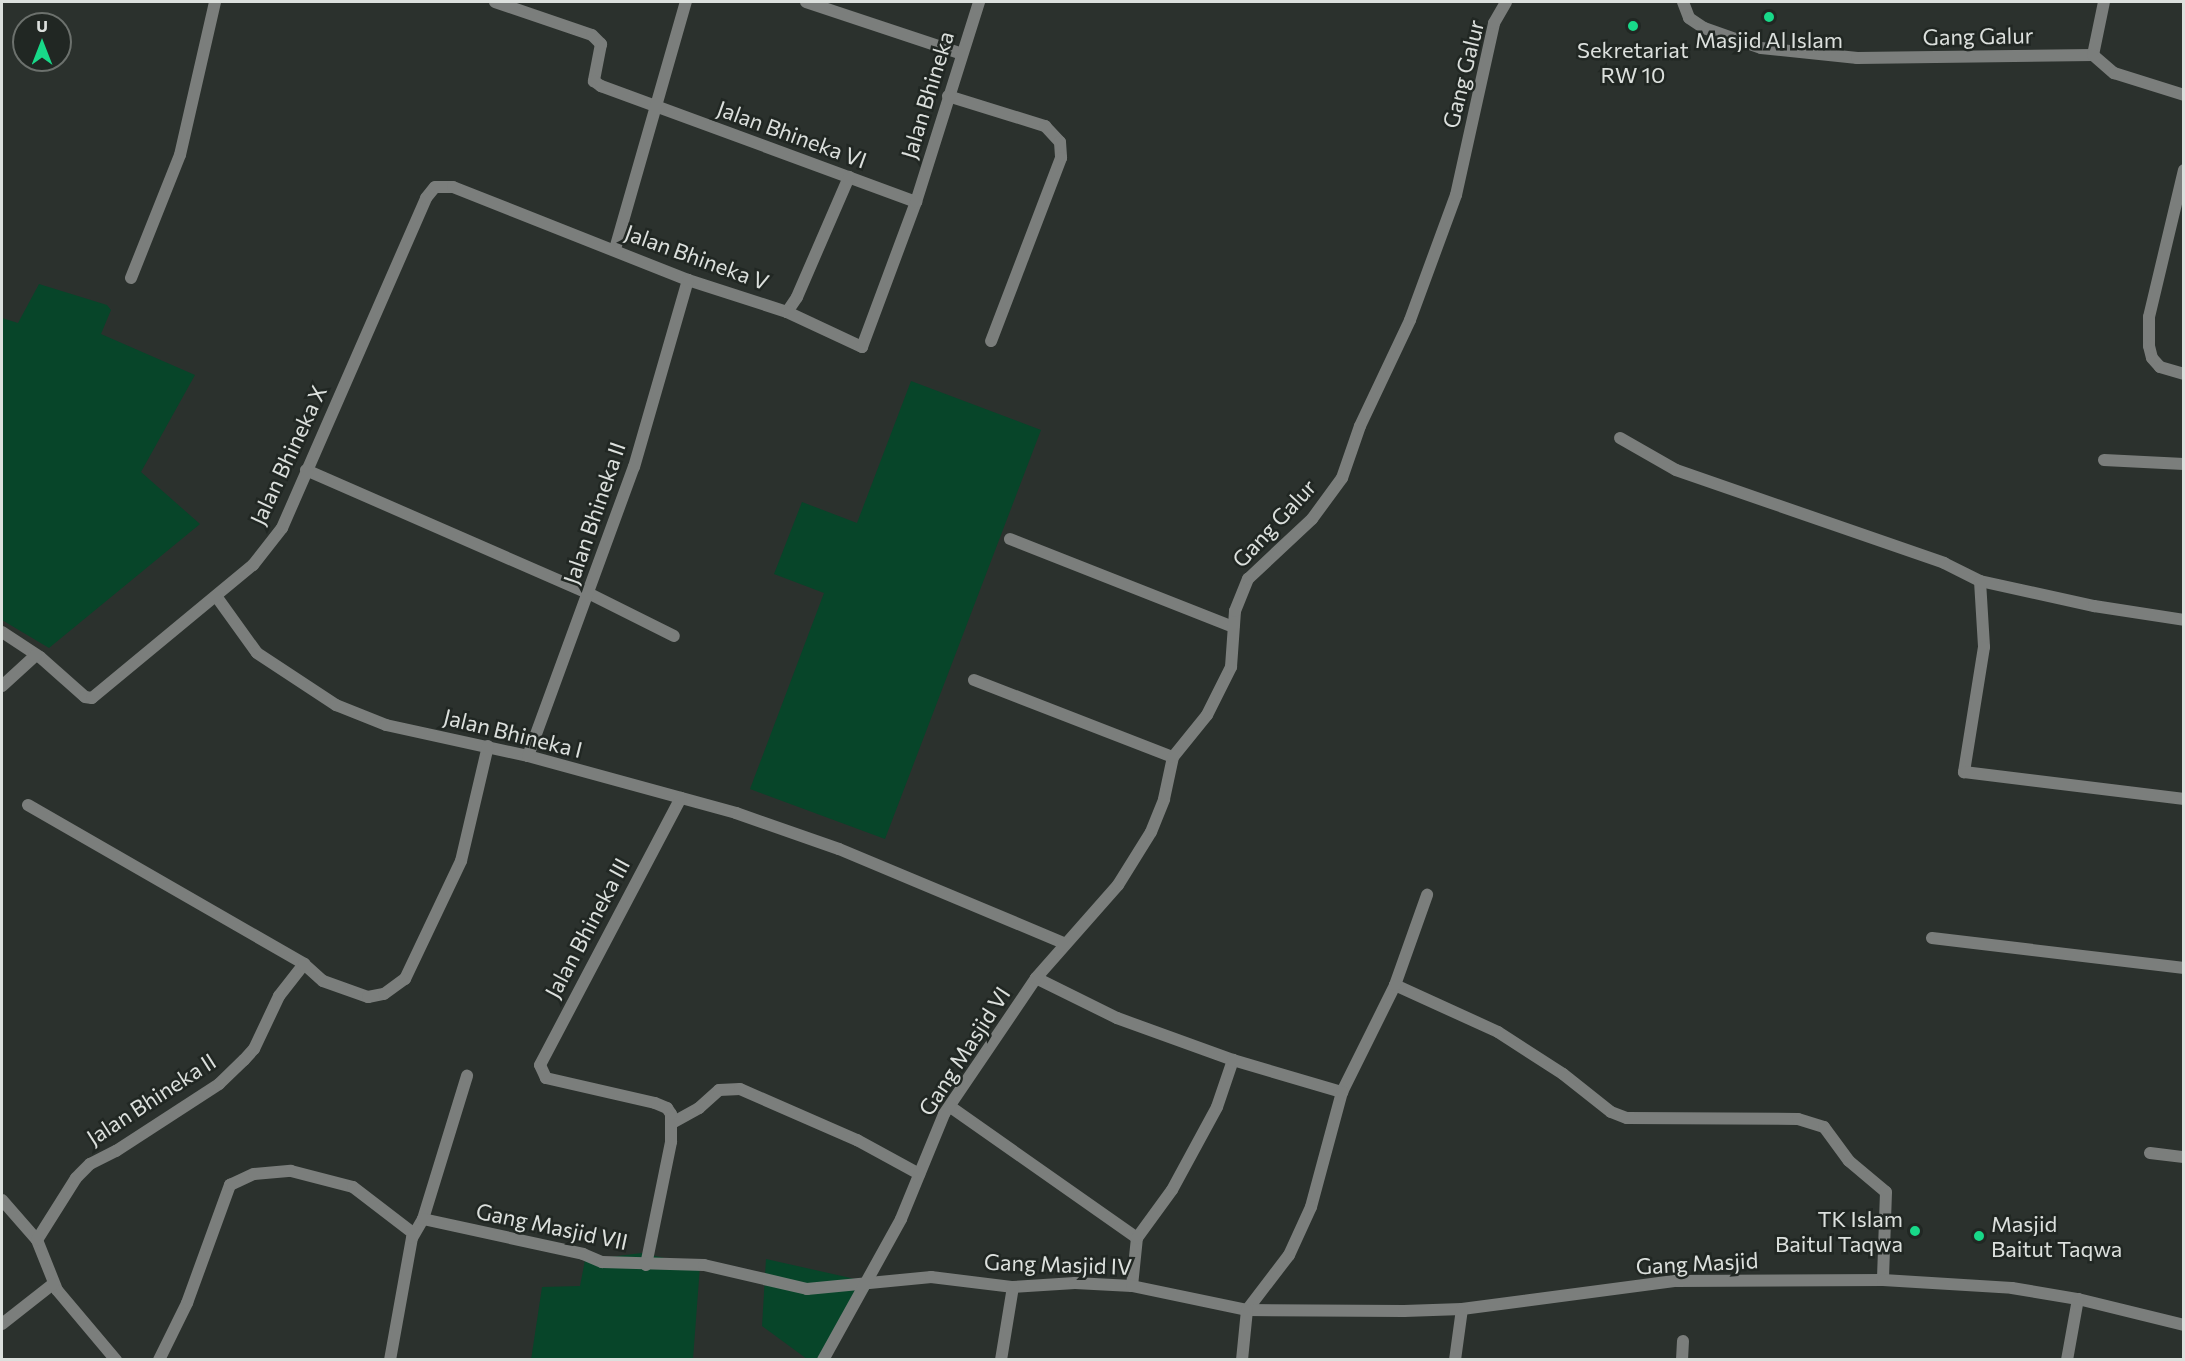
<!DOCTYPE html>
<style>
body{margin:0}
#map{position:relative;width:2185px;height:1361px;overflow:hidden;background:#2b312d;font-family:Commissioner,sans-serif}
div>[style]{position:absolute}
.green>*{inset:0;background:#074529}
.street>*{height:12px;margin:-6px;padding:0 6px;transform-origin:6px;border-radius:6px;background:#7b7e7c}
.dots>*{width:16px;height:16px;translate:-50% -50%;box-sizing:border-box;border:3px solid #212723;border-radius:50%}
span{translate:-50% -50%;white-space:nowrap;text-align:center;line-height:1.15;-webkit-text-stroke:5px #212723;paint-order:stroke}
.street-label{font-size:22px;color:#dce0dd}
.poi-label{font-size:22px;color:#dce0dd}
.right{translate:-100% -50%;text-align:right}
.left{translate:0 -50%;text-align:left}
.frame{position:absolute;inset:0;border:3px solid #dce0dd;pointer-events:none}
.north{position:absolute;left:12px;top:12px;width:60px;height:60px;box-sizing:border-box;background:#212723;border:2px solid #6c716d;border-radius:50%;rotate:0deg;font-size:16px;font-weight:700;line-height:24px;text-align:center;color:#dce0dd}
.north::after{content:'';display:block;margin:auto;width:21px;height:27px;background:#18d989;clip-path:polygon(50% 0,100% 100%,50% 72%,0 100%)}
</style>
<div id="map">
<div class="green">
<div style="clip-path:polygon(39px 284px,107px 305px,111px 310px,101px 334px,195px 375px,141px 472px,200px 524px,49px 648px,2px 620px,2px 318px,18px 323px)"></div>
<div style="clip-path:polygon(911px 381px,1041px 430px,885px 839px,750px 789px,824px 593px,774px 574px,802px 502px,857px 523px)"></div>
<div style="clip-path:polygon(642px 1253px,700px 1266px,693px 1359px,531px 1360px,542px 1287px,580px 1286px,585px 1260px)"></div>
<div style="clip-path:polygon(766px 1259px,873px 1283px,825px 1359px,807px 1359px,762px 1326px)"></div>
</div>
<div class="street">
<div style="left:495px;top:2px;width:102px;rotate:18.8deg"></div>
<div style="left:592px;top:35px;width:13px;rotate:45deg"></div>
<div style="left:601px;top:44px;width:38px;rotate:101deg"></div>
<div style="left:594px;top:81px;width:9px;rotate:36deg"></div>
<div style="left:601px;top:86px;width:336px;rotate:20.2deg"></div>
<div style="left:806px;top:2px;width:164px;rotate:18.4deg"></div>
<div style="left:1683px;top:2px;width:17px;rotate:69deg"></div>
<div style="left:1689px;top:18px;width:18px;rotate:34deg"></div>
<div style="left:1704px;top:28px;width:60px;rotate:19.3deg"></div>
<div style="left:1761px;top:48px;width:97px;rotate:5.9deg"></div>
<div style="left:1857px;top:58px;width:236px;rotate:-0.7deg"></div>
<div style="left:2093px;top:55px;width:54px;rotate:-78.3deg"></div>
<div style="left:2093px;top:55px;width:28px;rotate:41deg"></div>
<div style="left:2114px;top:73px;width:73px;rotate:17.4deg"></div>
<div style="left:948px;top:96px;width:102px;rotate:17.2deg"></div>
<div style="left:1045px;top:126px;width:22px;rotate:47deg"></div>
<div style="left:1060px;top:142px;width:16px;rotate:86deg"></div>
<div style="left:1061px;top:158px;width:196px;rotate:110.9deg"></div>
<div style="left:2184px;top:170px;width:151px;rotate:103.4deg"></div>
<div style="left:2149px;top:317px;width:29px;rotate:90deg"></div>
<div style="left:2149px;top:346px;width:12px;rotate:76deg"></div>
<div style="left:2152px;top:358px;width:12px;rotate:48deg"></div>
<div style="left:2160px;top:367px;width:25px;rotate:16deg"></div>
<div style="left:615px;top:249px;width:257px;rotate:-74deg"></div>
<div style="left:131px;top:278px;width:132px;rotate:-68.3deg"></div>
<div style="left:180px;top:155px;width:157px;rotate:-77.1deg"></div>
<div style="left:787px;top:312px;width:18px;rotate:-56deg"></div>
<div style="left:797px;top:297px;width:131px;rotate:-66.6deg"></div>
<div style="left:1620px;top:438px;width:64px;rotate:29.7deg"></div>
<div style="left:1676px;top:470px;width:284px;rotate:19.1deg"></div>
<div style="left:1944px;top:563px;width:40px;rotate:26.6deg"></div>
<div style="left:1980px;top:581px;width:117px;rotate:12.4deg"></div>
<div style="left:2094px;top:606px;width:91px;rotate:8.8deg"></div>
<div style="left:2104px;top:460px;width:80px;rotate:2.9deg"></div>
<div style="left:306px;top:470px;width:308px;rotate:23.6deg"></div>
<div style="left:588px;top:593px;width:96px;rotate:26.6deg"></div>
<div style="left:1010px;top:539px;width:240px;rotate:21.5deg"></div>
<div style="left:1980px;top:581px;width:66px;rotate:86.5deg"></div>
<div style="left:1984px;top:647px;width:127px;rotate:99.1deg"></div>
<div style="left:1964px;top:772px;width:222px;rotate:7deg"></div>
<div style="left:216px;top:596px;width:70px;rotate:54.3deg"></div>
<div style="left:257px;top:653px;width:95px;rotate:33.4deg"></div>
<div style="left:336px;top:705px;width:54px;rotate:21.8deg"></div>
<div style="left:386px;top:725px;width:145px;rotate:12.3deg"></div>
<div style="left:528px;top:756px;width:216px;rotate:15.3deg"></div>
<div style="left:736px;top:813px;width:109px;rotate:19.3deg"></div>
<div style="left:839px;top:849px;width:244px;rotate:22.7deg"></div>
<div style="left:2px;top:632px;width:45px;rotate:33.3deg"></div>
<div style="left:40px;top:657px;width:60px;rotate:41.6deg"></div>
<div style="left:85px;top:697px;width:7px;rotate:8deg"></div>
<div style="left:92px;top:698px;width:209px;rotate:-39.6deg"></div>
<div style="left:253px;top:565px;width:47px;rotate:-51.9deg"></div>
<div style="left:282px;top:528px;width:360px;rotate:-66.4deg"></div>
<div style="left:426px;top:198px;width:14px;rotate:-51deg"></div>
<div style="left:435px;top:187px;width:18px"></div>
<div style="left:453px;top:187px;width:253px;rotate:21.6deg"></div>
<div style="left:688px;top:280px;width:104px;rotate:17.9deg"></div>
<div style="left:787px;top:312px;width:83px;rotate:25deg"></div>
<div style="left:862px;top:347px;width:155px;rotate:-69.6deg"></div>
<div style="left:916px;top:202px;width:210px;rotate:-72.5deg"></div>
<div style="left:974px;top:680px;width:213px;rotate:21.2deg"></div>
<div style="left:2px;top:686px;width:46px;rotate:-42.4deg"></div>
<div style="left:528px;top:756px;width:308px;rotate:-69.9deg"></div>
<div style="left:634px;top:467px;width:195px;rotate:-73.9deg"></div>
<div style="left:28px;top:805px;width:319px;rotate:29.9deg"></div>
<div style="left:1932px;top:938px;width:254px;rotate:6.8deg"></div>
<div style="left:1036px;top:978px;width:90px;rotate:26.3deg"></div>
<div style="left:1117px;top:1018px;width:123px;rotate:19.9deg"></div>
<div style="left:1395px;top:985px;width:113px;rotate:24.5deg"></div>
<div style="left:1498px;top:1032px;width:77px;rotate:32.9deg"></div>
<div style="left:1563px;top:1074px;width:61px;rotate:38.4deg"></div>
<div style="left:1611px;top:1112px;width:17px;rotate:21deg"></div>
<div style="left:1627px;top:1118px;width:171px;rotate:0.3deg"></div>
<div style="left:1798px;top:1119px;width:27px;rotate:17deg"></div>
<div style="left:1824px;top:1127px;width:42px;rotate:53.7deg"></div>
<div style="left:1849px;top:1161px;width:48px;rotate:40deg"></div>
<div style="left:1886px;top:1192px;width:88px;rotate:92deg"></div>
<div style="left:1342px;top:1092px;width:119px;rotate:-63.6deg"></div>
<div style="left:1395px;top:985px;width:96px;rotate:-70.4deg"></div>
<div style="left:952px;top:1108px;width:226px;rotate:35.1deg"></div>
<div style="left:672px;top:1123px;width:31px;rotate:-29deg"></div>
<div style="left:699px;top:1108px;width:27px;rotate:-42deg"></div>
<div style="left:719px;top:1090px;width:21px;rotate:-3deg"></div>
<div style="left:740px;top:1089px;width:128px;rotate:23.6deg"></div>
<div style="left:857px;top:1140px;width:71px;rotate:28.7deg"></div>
<div style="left:2150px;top:1153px;width:34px;rotate:7deg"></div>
<div style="left:2px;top:1200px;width:53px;rotate:48.8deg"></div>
<div style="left:37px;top:1240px;width:54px;rotate:68.2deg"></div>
<div style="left:57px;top:1290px;width:92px;rotate:49.9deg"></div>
<div style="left:423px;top:1219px;width:150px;rotate:-72.9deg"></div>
<div style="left:37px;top:1240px;width:73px;rotate:-57.8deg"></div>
<div style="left:76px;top:1178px;width:20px;rotate:-45deg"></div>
<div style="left:90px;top:1164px;width:29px;rotate:-27deg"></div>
<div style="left:116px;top:1151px;width:123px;rotate:-33deg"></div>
<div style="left:219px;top:1084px;width:35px;rotate:-44deg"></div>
<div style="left:244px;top:1060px;width:15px;rotate:-48deg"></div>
<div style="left:254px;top:1049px;width:59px;rotate:-64.7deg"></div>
<div style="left:279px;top:996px;width:41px;rotate:-52deg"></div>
<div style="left:304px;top:964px;width:25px;rotate:42deg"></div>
<div style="left:323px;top:981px;width:48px;rotate:19.6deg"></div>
<div style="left:368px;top:997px;width:16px;rotate:-11deg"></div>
<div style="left:384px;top:994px;width:26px;rotate:-36deg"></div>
<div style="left:405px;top:979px;width:131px;rotate:-64.6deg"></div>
<div style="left:461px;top:861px;width:118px;rotate:-76.8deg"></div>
<div style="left:646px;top:1265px;width:126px;rotate:-78.5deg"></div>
<div style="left:671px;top:1142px;width:28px;rotate:-90deg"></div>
<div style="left:671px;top:1114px;width:7px;rotate:-124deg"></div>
<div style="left:667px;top:1108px;width:13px;rotate:-157deg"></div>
<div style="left:655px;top:1103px;width:112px;rotate:-167.1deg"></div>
<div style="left:546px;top:1078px;width:14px;rotate:-115deg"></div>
<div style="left:540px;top:1065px;width:302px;rotate:-62.2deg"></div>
<div style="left:1132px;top:1286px;width:48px;rotate:-84.1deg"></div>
<div style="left:1137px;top:1238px;width:59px;rotate:-53.9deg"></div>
<div style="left:1172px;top:1190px;width:94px;rotate:-61.5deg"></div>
<div style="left:1217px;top:1107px;width:50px;rotate:-71.2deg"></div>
<div style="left:1233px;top:1060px;width:114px;rotate:16.4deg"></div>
<div style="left:1342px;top:1092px;width:119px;rotate:105.1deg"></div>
<div style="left:1311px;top:1207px;width:53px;rotate:114.6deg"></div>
<div style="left:1289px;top:1255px;width:69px;rotate:127.4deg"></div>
<div style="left:2px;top:1324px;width:65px;rotate:-38.1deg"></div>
<div style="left:159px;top:1360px;width:64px;rotate:-63.8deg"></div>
<div style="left:187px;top:1303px;width:126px;rotate:-70deg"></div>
<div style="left:230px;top:1185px;width:26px;rotate:-25deg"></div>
<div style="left:254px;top:1174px;width:37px;rotate:-5deg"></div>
<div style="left:291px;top:1171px;width:64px;rotate:14.5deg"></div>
<div style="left:353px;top:1187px;width:76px;rotate:37.5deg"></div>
<div style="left:390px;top:1360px;width:124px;rotate:-79.8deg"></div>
<div style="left:412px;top:1238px;width:22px;rotate:-60deg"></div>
<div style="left:423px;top:1219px;width:164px;rotate:12.3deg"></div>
<div style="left:583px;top:1254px;width:21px;rotate:23deg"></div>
<div style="left:602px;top:1262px;width:102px;rotate:1.7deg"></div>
<div style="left:704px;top:1265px;width:106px;rotate:13.1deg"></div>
<div style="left:807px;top:1289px;width:125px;rotate:-5.5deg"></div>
<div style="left:931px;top:1277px;width:83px;rotate:7deg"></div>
<div style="left:1013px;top:1287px;width:62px;rotate:-3.7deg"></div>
<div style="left:1075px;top:1283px;width:57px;rotate:3deg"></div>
<div style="left:1132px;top:1286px;width:117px;rotate:11.8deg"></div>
<div style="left:1247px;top:1310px;width:157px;rotate:0.4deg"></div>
<div style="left:1404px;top:1311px;width:58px;rotate:-2deg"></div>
<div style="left:1462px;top:1309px;width:216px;rotate:-7.5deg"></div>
<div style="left:1676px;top:1281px;width:207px;rotate:-0.3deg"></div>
<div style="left:1883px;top:1280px;width:129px;rotate:3.5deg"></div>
<div style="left:2012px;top:1288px;width:67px;rotate:9.5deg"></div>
<div style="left:2078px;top:1299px;width:109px;rotate:13.8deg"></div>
<div style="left:823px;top:1360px;width:161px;rotate:-61deg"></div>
<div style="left:901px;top:1219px;width:113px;rotate:-67.7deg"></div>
<div style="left:944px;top:1114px;width:164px;rotate:-55.9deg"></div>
<div style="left:1036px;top:978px;width:124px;rotate:-48.6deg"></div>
<div style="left:1118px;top:885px;width:62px;rotate:-58.1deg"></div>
<div style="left:1151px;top:832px;width:35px;rotate:-68deg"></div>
<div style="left:1164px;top:799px;width:43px;rotate:-77.9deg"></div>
<div style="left:1173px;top:757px;width:54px;rotate:-51deg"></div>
<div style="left:1207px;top:715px;width:54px;rotate:-63.4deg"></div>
<div style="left:1231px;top:667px;width:56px;rotate:-85.9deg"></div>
<div style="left:1235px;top:611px;width:35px;rotate:-68deg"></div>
<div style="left:1248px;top:579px;width:88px;rotate:-43.2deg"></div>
<div style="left:1312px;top:519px;width:51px;rotate:-53.8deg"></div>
<div style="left:1342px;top:478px;width:55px;rotate:-70.9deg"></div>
<div style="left:1360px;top:426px;width:117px;rotate:-64.7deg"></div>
<div style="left:1410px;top:320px;width:133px;rotate:-69.8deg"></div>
<div style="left:1456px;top:195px;width:176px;rotate:-77.5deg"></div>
<div style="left:1494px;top:23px;width:24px;rotate:-60deg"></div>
<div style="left:1001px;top:1360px;width:74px;rotate:-80.7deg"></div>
<div style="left:1242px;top:1360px;width:50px;rotate:-84.3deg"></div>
<div style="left:1455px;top:1360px;width:51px;rotate:-82.2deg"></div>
<div style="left:1682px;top:1360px;width:19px;rotate:-87deg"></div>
<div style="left:2067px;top:1360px;width:62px;rotate:-79.8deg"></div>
</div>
<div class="dots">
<div style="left:1769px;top:17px;background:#18d989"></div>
<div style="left:1633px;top:26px;background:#18d989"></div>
<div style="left:1915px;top:1231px;background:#18d989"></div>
<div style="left:1979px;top:1236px;background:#18d989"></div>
</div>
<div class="street-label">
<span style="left:1978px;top:36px;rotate:-1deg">Gang Galur</span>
<span style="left:1463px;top:74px;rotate:-76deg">Gang Galur</span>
<span style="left:927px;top:95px;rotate:-73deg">Jalan Bhineka</span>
<span style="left:792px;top:134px;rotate:20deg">Jalan Bhineka VI</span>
<span style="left:697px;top:257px;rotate:20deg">Jalan Bhineka V</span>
<span style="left:288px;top:455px;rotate:-65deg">Jalan Bhineka X</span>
<span style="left:594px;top:513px;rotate:-71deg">Jalan Bhineka II</span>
<span style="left:1274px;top:523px;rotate:-47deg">Gang Galur</span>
<span style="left:513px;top:733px;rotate:14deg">Jalan Bhineka I</span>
<span style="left:587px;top:928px;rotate:-62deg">Jalan Bhineka III</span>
<span style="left:964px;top:1051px;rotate:-57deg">Gang Masjid VI</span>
<span style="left:151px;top:1099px;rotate:-33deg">Jalan Bhineka II</span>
<span style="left:552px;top:1226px;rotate:12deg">Gang Masjid VII</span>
<span style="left:1697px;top:1263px;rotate:-3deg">Gang Masjid</span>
<span style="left:1058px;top:1264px;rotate:2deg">Gang Masjid IV</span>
</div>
<div class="poi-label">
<span style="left:1769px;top:40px">Masjid Al Islam</span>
<span style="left:1633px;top:62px">Sekretariat<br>RW 10</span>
<span class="right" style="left:1903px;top:1231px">TK Islam<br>Baitul Taqwa</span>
<span class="left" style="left:1991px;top:1236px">Masjid<br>Baitut Taqwa</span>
</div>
<div class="frame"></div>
<div class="north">U</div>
</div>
